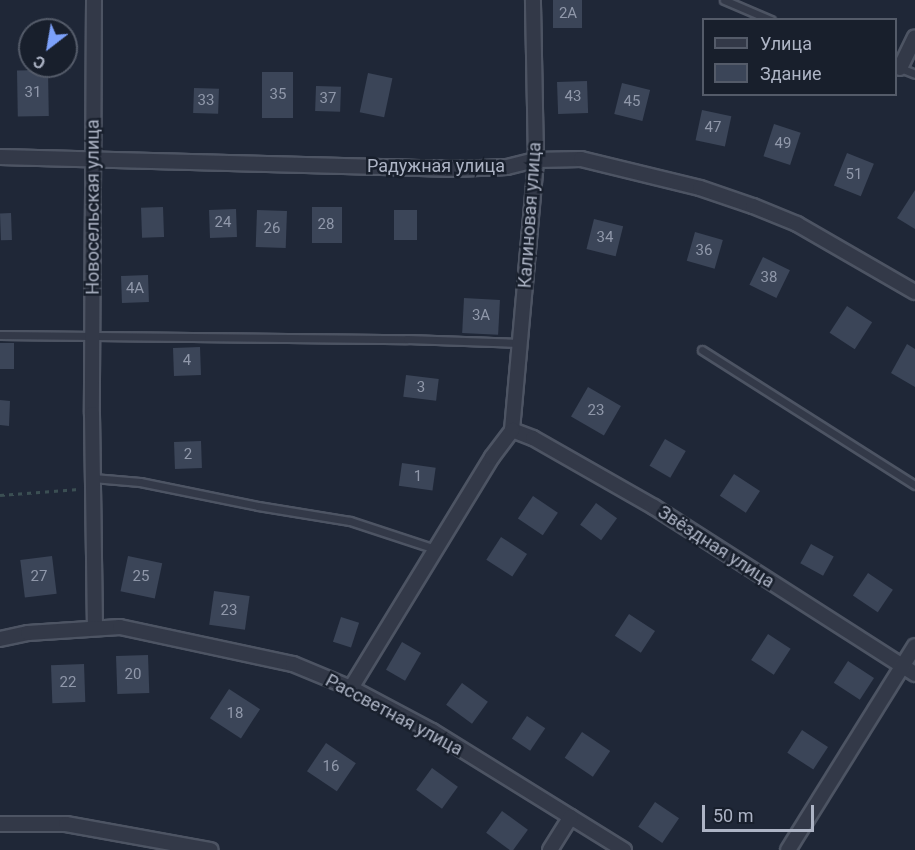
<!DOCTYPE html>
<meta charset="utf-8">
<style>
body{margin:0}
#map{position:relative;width:915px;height:850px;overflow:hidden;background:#1f2737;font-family:Roboto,sans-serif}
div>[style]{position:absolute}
.building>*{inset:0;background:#3b4558;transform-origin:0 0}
.path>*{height:3px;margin-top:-1.5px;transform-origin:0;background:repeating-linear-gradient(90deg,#3b4f53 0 4.5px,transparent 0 9px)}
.roads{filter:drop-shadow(2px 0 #4d5463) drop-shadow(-2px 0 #4d5463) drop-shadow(0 2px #4d5463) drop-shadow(0 -2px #4d5463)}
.service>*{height:7px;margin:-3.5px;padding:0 3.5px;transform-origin:3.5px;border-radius:3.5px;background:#333948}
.minor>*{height:14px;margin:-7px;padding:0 7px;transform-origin:7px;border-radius:7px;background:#333948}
span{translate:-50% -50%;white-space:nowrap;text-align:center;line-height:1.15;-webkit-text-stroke:5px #181f2c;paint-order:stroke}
.number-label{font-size:15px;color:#9098aa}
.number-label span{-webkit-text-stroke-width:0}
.street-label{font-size:18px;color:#adb4c5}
.legend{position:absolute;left:702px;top:18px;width:195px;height:78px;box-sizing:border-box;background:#181f2c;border:2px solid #545b69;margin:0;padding:8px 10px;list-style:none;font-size:18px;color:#adb4c5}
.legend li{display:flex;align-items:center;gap:12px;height:30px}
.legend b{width:30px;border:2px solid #545b69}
.north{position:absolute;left:18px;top:18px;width:60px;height:60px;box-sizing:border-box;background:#181f2c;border:2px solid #545b69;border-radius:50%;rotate:211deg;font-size:16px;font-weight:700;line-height:24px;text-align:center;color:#adb4c5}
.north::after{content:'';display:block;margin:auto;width:21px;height:27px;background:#7ca1fa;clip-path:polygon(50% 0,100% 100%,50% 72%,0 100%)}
.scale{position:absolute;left:702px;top:805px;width:112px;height:27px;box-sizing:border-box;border:3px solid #adb4c5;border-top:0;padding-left:8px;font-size:18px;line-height:21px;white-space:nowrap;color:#adb4c5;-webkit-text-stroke:4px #181f2c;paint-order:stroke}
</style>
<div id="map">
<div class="building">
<div style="left:553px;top:0;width:29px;height:28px"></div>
<div style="left:48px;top:70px;width:46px;height:31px;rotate:89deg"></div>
<div style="left:262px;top:72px;width:31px;height:46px"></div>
<div style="left:368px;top:73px;width:25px;height:40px;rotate:12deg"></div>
<div style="left:587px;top:81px;width:32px;height:30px;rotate:88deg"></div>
<div style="left:622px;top:83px;width:29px;height:32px;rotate:14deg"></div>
<div style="left:316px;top:86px;width:25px;height:25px;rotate:2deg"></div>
<div style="left:194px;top:88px;width:25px;height:25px;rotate:2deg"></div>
<div style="left:702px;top:110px;width:30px;height:31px;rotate:12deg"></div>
<div style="left:774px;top:124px;width:28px;height:34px;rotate:18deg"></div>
<div style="left:847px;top:153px;width:29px;height:35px;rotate:22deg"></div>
<div style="clip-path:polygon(915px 190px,915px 229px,897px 218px)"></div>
<div style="left:163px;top:207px;width:30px;height:22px;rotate:88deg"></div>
<div style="left:312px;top:207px;width:30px;height:36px"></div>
<div style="left:236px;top:209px;width:28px;height:27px;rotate:88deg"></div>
<div style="left:257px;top:210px;width:30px;height:37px;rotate:2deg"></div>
<div style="left:417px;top:210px;width:30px;height:23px;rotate:90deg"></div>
<div style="left:11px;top:213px;width:27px;height:11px;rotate:88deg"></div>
<div style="left:594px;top:219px;width:30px;height:31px;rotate:14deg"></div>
<div style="left:695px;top:232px;width:29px;height:30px;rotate:16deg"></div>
<div style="left:763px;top:257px;width:30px;height:31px;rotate:26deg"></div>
<div style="left:148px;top:275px;width:27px;height:27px;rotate:88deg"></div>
<div style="left:464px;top:298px;width:36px;height:35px;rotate:3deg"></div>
<div style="left:847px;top:306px;width:30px;height:32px;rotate:33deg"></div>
<div style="left:0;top:343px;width:14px;height:26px"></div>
<div style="clip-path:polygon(907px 344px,915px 349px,915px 387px,891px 373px)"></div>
<div style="left:200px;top:347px;width:28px;height:27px;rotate:88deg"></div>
<div style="left:406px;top:375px;width:33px;height:22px;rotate:7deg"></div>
<div style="left:588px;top:387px;width:38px;height:34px;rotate:30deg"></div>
<div style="clip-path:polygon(0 400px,10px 401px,9px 426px,0 425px)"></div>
<div style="left:665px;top:439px;width:24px;height:31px;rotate:30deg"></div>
<div style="left:201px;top:441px;width:27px;height:27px;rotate:88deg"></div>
<div style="left:402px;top:463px;width:34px;height:23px;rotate:8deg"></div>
<div style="left:734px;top:474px;width:31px;height:26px;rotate:33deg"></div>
<div style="left:533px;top:496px;width:30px;height:27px;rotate:34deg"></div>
<div style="left:596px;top:503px;width:26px;height:27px;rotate:36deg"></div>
<div style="left:501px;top:537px;width:31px;height:27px;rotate:33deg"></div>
<div style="left:811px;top:544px;width:26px;height:22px;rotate:29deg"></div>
<div style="left:52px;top:556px;width:38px;height:32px;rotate:83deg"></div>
<div style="left:128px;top:556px;width:35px;height:36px;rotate:12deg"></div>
<div style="left:868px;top:573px;width:30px;height:27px;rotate:34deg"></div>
<div style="left:214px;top:591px;width:36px;height:34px;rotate:8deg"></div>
<div style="left:629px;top:614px;width:31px;height:26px;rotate:33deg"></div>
<div style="left:341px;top:617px;width:19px;height:26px;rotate:18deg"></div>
<div style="left:768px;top:634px;width:27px;height:31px;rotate:33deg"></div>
<div style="left:402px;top:642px;width:22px;height:32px;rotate:30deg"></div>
<div style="left:148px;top:655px;width:38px;height:32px;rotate:88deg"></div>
<div style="left:848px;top:661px;width:31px;height:26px;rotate:33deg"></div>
<div style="left:84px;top:664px;width:38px;height:33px;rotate:88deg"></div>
<div style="left:462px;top:683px;width:32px;height:27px;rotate:36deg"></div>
<div style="left:229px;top:689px;width:37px;height:35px;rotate:33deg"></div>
<div style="left:527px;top:716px;width:22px;height:27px;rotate:34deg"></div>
<div style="left:802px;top:730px;width:31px;height:27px;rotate:33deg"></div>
<div style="left:582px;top:732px;width:34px;height:31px;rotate:34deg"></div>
<div style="left:326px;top:743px;width:36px;height:34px;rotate:34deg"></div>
<div style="left:432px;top:768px;width:32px;height:27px;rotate:36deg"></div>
<div style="left:655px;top:802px;width:29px;height:30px;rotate:34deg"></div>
<div style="left:502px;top:811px;width:32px;height:27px;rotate:36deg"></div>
</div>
<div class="path">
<div style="left:0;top:495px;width:79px;rotate:-4.3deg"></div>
</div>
<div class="roads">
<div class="service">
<div style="left:724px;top:0;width:51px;rotate:23.1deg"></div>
<div style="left:898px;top:67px;width:18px;rotate:22deg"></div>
<div style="left:0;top:335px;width:407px;rotate:0.6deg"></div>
<div style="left:407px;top:339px;width:113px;rotate:2deg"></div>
<div style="left:702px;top:350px;width:252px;rotate:32.4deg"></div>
<div style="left:93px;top:478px;width:47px;rotate:4.9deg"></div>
<div style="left:140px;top:482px;width:120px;rotate:11.5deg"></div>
<div style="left:258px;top:506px;width:93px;rotate:9.3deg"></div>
<div style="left:350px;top:521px;width:89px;rotate:18.2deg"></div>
</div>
<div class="minor">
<div style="left:94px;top:0;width:414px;rotate:90.3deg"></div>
<div style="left:92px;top:414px;width:214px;rotate:89.2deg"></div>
<div style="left:900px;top:68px;width:34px;rotate:-64deg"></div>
<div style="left:0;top:157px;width:448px;rotate:1.5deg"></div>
<div style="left:448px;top:169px;width:59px;rotate:-1.9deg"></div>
<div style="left:507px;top:167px;width:30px;rotate:-14deg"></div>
<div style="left:536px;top:160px;width:45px;rotate:-1.3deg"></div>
<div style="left:581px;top:159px;width:122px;rotate:13.7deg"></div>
<div style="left:700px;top:188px;width:56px;rotate:18.8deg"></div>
<div style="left:753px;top:206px;width:48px;rotate:22.2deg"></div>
<div style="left:797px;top:224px;width:136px;rotate:30deg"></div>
<div style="left:512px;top:430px;width:22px;rotate:21deg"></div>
<div style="left:533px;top:438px;width:139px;rotate:29.7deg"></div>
<div style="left:654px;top:507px;width:310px;rotate:32.6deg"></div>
<div style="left:512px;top:430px;width:271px;rotate:-84.9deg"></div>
<div style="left:536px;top:160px;width:160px;rotate:-91.1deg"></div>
<div style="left:0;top:639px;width:29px;rotate:-12deg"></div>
<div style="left:28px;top:633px;width:92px;rotate:-3.7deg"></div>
<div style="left:120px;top:627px;width:177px;rotate:12.1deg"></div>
<div style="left:293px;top:664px;width:63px;rotate:22.5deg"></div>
<div style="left:351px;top:688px;width:92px;rotate:28deg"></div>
<div style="left:432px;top:731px;width:226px;rotate:31.8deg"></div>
<div style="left:351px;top:688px;width:271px;rotate:-58.6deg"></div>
<div style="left:492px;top:457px;width:34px;rotate:-53deg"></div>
<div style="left:0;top:824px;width:66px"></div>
<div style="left:66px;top:824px;width:147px;rotate:10.2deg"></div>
<div style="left:550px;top:850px;width:39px;rotate:-58deg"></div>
<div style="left:788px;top:850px;width:240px;rotate:-58.1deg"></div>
</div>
</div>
<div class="number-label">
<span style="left:568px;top:14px">2А</span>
<span style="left:33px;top:93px">31</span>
<span style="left:278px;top:95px">35</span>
<span style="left:573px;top:97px">43</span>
<span style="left:328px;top:99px">37</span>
<span style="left:206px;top:101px">33</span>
<span style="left:632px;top:102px">45</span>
<span style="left:713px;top:128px">47</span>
<span style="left:783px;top:144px">49</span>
<span style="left:854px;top:175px">51</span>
<span style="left:223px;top:223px">24</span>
<span style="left:326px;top:225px">28</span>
<span style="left:272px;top:229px">26</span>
<span style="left:605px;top:238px">34</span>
<span style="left:704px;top:251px">36</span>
<span style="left:769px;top:278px">38</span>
<span style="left:135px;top:289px">4А</span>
<span style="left:481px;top:316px">3А</span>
<span style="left:187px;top:361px">4</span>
<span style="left:421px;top:388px">3</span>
<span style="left:596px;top:411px">23</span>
<span style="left:188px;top:455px">2</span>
<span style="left:418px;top:477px">1</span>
<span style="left:39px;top:577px">27</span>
<span style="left:141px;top:577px">25</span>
<span style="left:229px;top:611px">23</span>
<span style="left:133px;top:675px">20</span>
<span style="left:68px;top:683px">22</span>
<span style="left:235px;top:714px">18</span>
<span style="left:331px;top:767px">16</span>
</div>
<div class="street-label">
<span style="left:436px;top:166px">Радужная улица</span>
<span style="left:93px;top:207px;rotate:-90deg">Новосельская улица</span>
<span style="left:530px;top:215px;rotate:-86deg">Калиновая улица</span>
<span style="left:716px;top:547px;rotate:33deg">Звёздная улица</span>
<span style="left:394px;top:715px;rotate:28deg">Рассветная улица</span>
</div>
<ul class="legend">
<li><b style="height:8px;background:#333948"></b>Улица</li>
<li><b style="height:16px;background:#3b4558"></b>Здание</li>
</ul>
<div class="north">С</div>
<div class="scale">50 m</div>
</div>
